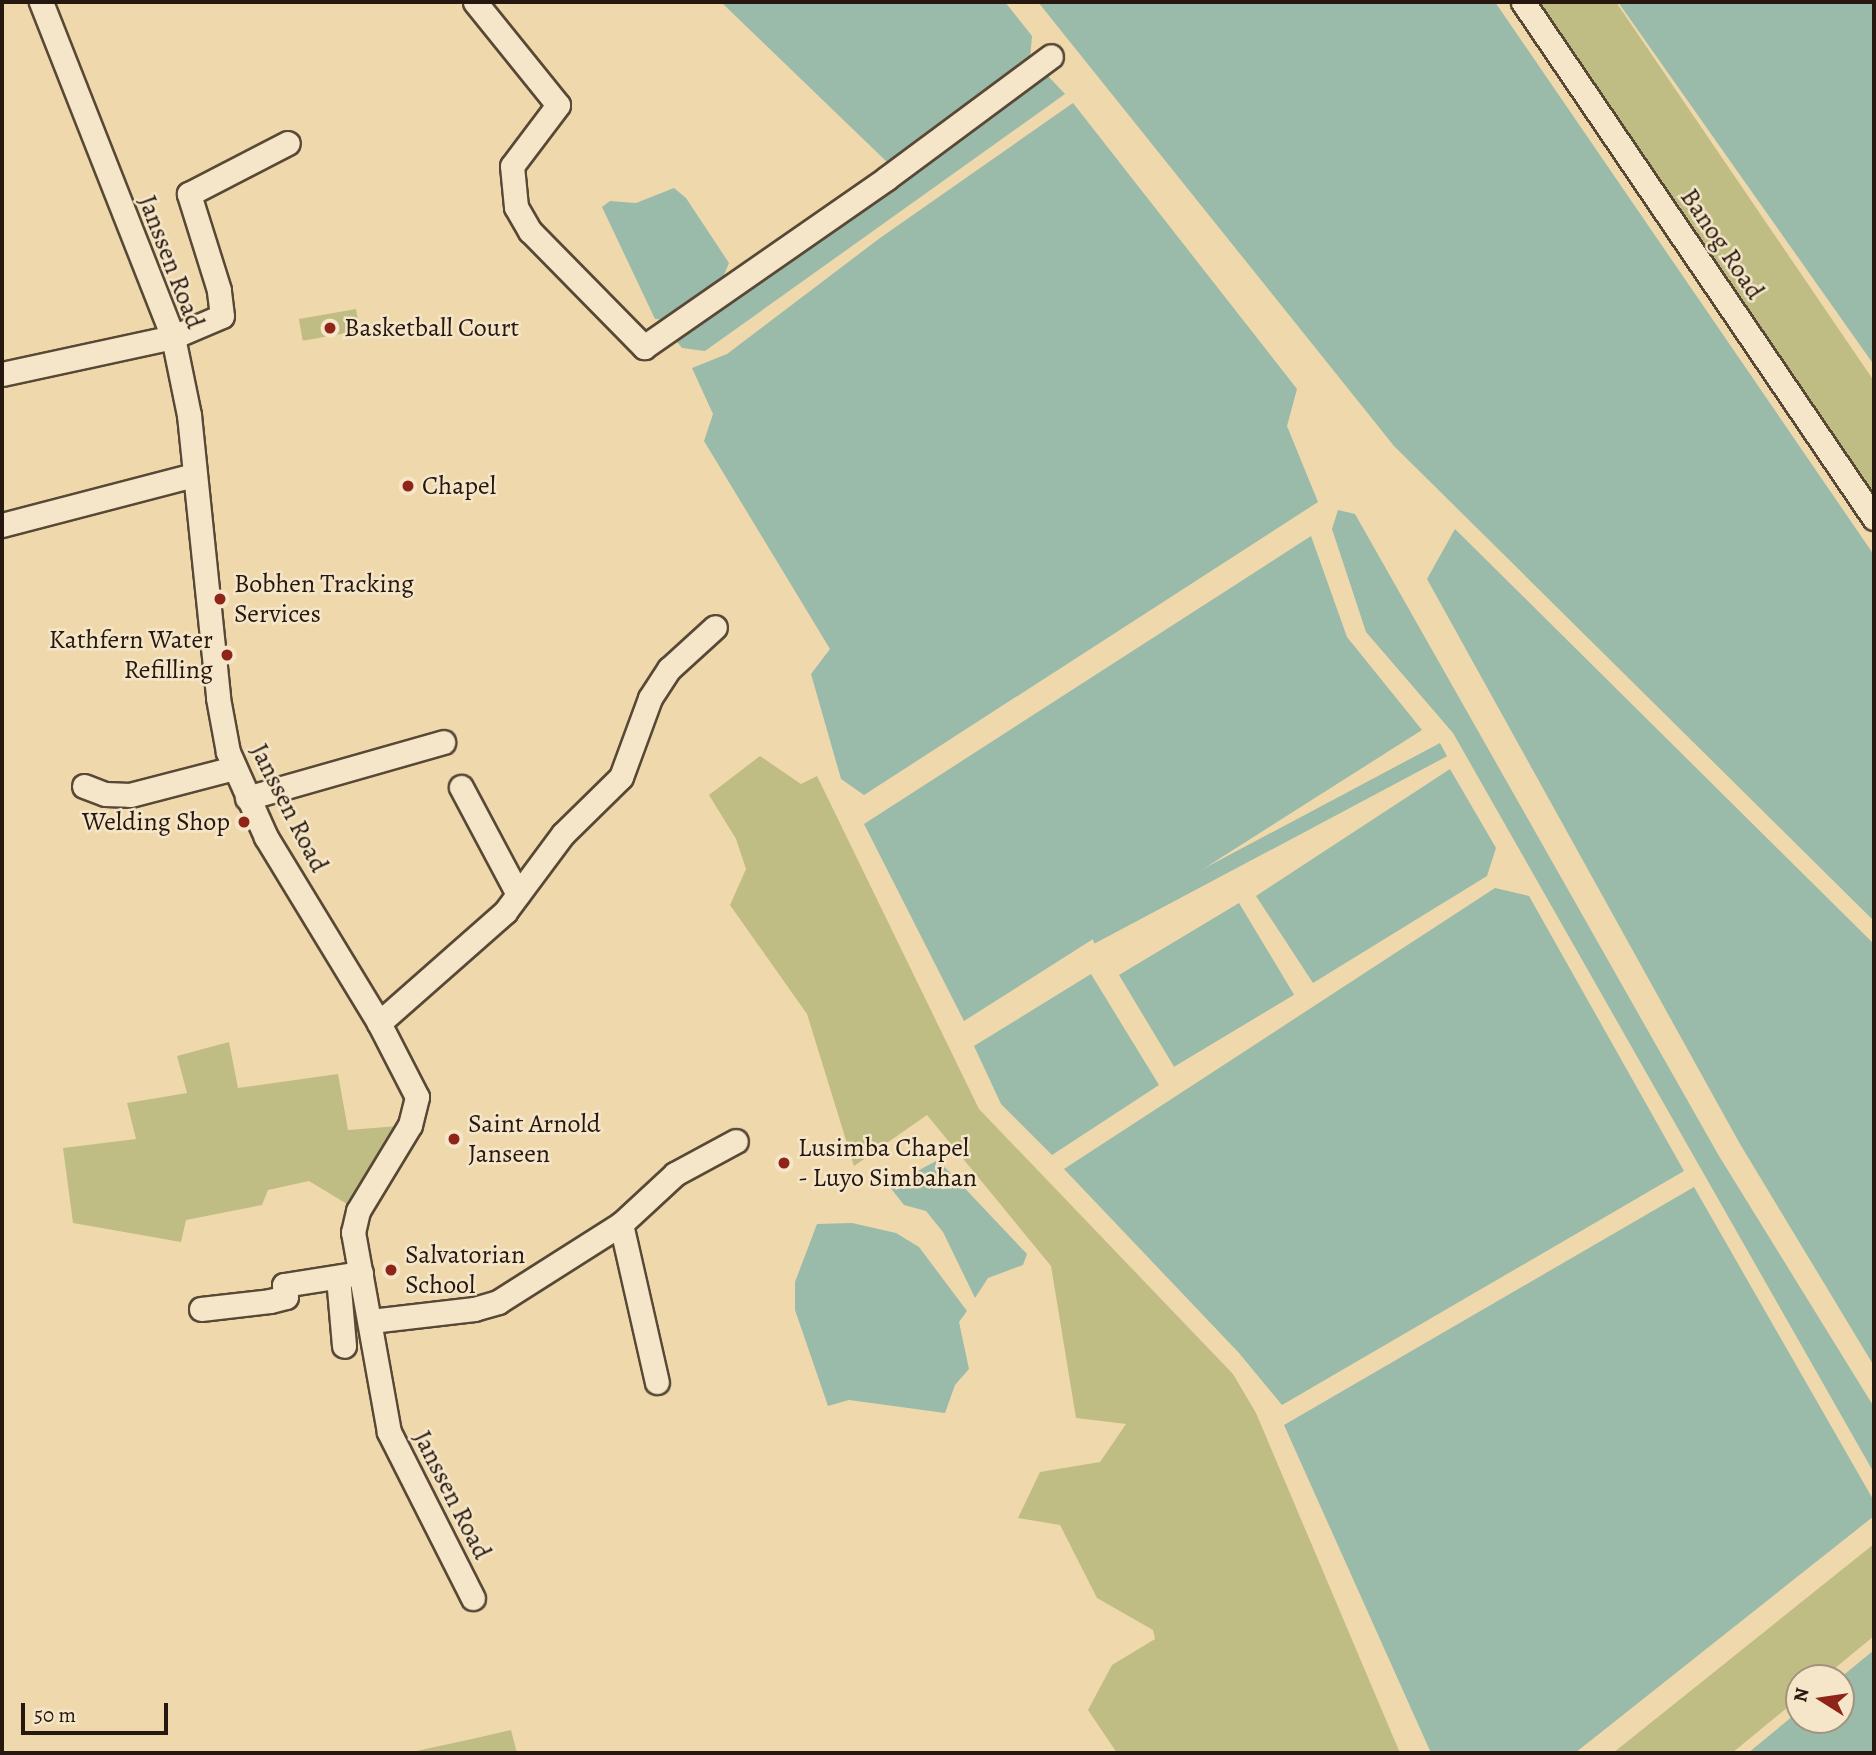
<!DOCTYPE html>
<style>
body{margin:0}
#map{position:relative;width:1876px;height:1755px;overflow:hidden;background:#efd9ac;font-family:Alegreya,serif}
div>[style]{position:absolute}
.green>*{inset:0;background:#c0bd84;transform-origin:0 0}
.water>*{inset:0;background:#9abaaa;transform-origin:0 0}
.roads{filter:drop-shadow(2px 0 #584836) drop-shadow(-2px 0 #584836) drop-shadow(0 2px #584836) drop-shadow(0 -2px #584836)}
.minor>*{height:23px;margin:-11.5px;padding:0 11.5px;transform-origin:11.5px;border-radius:11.5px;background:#f5e6c9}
.dots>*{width:19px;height:19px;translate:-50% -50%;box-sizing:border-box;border:4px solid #f5e6c9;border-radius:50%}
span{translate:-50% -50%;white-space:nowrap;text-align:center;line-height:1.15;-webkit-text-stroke:5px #f5e6c9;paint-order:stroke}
.street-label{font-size:26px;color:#26170f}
.poi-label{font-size:26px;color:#26170f}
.left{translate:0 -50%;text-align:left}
.right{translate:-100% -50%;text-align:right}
.frame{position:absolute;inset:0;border:4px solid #26170f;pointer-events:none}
.north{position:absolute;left:1785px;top:1664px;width:70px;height:70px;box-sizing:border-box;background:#f5e6c9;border:2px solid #a2937f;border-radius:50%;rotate:282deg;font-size:19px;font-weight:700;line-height:28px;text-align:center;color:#26170f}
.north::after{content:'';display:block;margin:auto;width:24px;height:32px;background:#8f2418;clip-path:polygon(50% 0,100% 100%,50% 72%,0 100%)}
.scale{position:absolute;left:21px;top:1703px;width:147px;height:32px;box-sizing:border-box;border:4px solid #26170f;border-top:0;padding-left:9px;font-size:21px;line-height:24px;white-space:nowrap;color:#26170f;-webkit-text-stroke:5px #f5e6c9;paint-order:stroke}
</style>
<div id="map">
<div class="green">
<div style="clip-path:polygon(1532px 2px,1616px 2px,1874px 381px,1874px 502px)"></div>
<div style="left:356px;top:309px;width:22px;height:58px;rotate:80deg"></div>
<div style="clip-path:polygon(760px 756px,801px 784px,817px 776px,979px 1109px,1233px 1374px,1256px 1413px,1400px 1753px,1117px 1753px,1088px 1710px,1112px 1665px,1155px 1639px,1153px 1630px,1097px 1598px,1060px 1525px,1018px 1518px,1040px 1472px,1100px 1462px,1126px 1424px,1076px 1418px,1051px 1266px,927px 1115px,854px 1166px,807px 1014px,730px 905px,746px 869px,736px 839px,709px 795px)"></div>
<div style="clip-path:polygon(229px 1042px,238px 1088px,338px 1074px,348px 1130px,398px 1126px,347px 1204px,309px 1181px,268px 1190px,262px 1205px,186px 1220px,181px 1242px,73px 1223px,63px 1148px,136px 1139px,127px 1103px,187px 1093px,177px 1056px)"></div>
<div style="clip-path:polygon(1874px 1544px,1874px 1636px,1823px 1678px,1799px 1678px,1799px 1698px,1732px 1753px,1613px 1753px)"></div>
<div style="clip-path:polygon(511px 1730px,517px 1753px,407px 1753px,472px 1739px)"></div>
</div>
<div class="water">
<div style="clip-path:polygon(721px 2px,1005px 2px,1032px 36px,1030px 59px,887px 162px)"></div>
<div style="clip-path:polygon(1038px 2px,1495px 2px,1874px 555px,1874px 921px,1394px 446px)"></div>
<div style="clip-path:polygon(1618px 2px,1874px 2px,1874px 365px)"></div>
<div style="clip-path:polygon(1048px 76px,1065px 94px,705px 351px,682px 348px,673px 337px)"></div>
<div style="clip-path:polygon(1073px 103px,1297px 389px,1287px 426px,1318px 502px,864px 795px,841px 779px,811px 674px,830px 649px,704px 441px,713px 414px,692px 368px,727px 354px,880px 238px)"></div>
<div style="clip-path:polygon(674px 188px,686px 198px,729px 263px,718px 289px,668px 320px,655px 319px,602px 207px,610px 201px,636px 203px)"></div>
<div style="clip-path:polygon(1338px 510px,1355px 514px,1719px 1156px,1874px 1407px,1874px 1473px,1453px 733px,1366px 632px,1332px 529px)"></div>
<div style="clip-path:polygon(1455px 529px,1874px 944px,1874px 1366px,1740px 1144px,1427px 579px)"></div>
<div style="clip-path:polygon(1311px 536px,1347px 637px,1422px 730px,964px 1021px,864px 824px)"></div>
<div style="left:1440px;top:743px;width:15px;height:399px;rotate:62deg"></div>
<div style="clip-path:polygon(1450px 769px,1496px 848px,1487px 876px,1313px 983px,1256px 896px)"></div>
<div style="clip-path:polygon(1495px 888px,1529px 896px,1684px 1171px,1282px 1405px,1239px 1353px,1064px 1169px)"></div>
<div style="left:1239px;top:903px;width:107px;height:140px;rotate:59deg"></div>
<div style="clip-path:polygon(1091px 974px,1159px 1085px,1052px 1155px,1001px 1104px,974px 1046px)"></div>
<div style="clip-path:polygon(938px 1160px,1027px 1254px,1023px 1265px,988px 1278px,975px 1298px,943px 1232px,926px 1211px,904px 1205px,889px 1186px)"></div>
<div style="clip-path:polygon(1694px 1187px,1874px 1501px,1874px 1516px,1575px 1753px,1431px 1753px,1284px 1425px)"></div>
<div style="clip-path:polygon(852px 1223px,896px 1233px,919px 1247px,967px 1311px,959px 1322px,969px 1369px,955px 1385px,945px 1413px,849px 1400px,828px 1406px,795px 1310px,795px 1282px,817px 1224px)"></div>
<div style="clip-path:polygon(1874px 1650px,1874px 1753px,1748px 1753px,1799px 1711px,1799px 1720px,1841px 1720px,1840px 1678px)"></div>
</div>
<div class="roads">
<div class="minor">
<div style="left:41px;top:2px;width:360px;rotate:68.5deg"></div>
<div style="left:173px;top:337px;width:80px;rotate:78.4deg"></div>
<div style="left:189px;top:415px;width:284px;rotate:84.1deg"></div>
<div style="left:218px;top:698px;width:55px;rotate:79.5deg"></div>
<div style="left:228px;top:752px;width:93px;rotate:65.9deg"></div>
<div style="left:266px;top:837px;width:218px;rotate:58.7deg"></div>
<div style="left:379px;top:1023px;width:83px;rotate:62.8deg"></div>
<div style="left:417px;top:1097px;width:29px;rotate:104deg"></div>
<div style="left:410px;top:1125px;width:100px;rotate:121.2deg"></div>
<div style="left:358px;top:1211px;width:22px;rotate:103deg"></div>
<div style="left:353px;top:1232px;width:203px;rotate:79.8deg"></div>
<div style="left:389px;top:1432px;width:186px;rotate:63.2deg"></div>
<div style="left:475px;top:2px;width:132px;rotate:51.1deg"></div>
<div style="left:558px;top:105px;width:76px;rotate:127deg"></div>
<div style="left:512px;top:166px;width:41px;rotate:84.4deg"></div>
<div style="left:516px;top:207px;width:28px;rotate:60deg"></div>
<div style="left:530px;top:231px;width:163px;rotate:45.5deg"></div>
<div style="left:644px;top:347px;width:296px;rotate:-34.8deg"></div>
<div style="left:887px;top:178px;width:204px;rotate:-36.6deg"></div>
<div style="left:1523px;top:2px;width:624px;rotate:55.78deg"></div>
<div style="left:2px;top:374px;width:175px;rotate:-12.2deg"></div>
<div style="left:173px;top:337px;width:53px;rotate:-23.2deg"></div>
<div style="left:222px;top:316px;width:26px;rotate:-97deg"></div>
<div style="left:219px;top:290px;width:101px;rotate:-107.4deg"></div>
<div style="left:189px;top:194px;width:111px;rotate:-27.3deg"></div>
<div style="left:2px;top:525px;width:198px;rotate:-14.6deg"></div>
<div style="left:84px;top:786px;width:22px;rotate:21deg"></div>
<div style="left:105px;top:794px;width:25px;rotate:2deg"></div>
<div style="left:130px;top:795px;width:107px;rotate:-14.6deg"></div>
<div style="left:461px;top:787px;width:121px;rotate:62deg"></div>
<div style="left:247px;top:798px;width:204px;rotate:-15.9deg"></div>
<div style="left:379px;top:1023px;width:168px;rotate:-41.4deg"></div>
<div style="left:505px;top:912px;width:97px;rotate:-53.4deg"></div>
<div style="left:563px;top:834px;width:81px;rotate:-44.5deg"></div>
<div style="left:621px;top:777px;width:84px;rotate:-69.8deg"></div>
<div style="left:650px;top:698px;width:35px;rotate:-57deg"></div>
<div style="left:669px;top:669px;width:62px;rotate:-42.4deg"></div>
<div style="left:621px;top:1224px;width:162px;rotate:77.2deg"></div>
<div style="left:338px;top:1277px;width:69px;rotate:85deg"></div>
<div style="left:201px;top:1309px;width:69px;rotate:-6.6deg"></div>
<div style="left:270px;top:1301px;width:16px;rotate:-14deg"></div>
<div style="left:286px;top:1297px;width:12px;rotate:-99deg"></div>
<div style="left:284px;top:1285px;width:78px;rotate:-8.9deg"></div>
<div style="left:371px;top:1321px;width:104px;rotate:-6.6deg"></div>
<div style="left:474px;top:1309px;width:25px;rotate:-16deg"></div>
<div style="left:498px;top:1302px;width:146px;rotate:-32.4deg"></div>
<div style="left:621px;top:1224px;width:74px;rotate:-42.8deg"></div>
<div style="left:675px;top:1174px;width:69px;rotate:-28.4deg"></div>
</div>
</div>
<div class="dots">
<div style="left:330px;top:328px;background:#8f2418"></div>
<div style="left:408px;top:486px;background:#8f2418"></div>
<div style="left:220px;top:599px;background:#8f2418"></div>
<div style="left:227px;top:655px;background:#8f2418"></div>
<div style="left:244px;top:822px;background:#8f2418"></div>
<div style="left:454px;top:1139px;background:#8f2418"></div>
<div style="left:784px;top:1163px;background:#8f2418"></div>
<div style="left:391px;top:1270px;background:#8f2418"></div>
</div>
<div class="street-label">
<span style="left:1722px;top:244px;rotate:56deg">Banog Road</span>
<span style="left:171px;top:262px;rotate:69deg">Janssen Road</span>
<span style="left:289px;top:808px;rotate:63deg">Janssen Road</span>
<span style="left:452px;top:1495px;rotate:63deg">Janssen Road</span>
</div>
<div class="poi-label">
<span class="left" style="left:344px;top:328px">Basketball Court</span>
<span class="left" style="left:422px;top:486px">Chapel</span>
<span class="left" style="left:234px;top:599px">Bobhen Tracking<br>Services</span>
<span class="right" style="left:213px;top:655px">Kathfern Water<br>Refilling</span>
<span class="right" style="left:230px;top:822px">Welding Shop</span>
<span class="left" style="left:468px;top:1139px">Saint Arnold<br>Janseen</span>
<span class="left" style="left:798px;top:1163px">Lusimba Chapel<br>- Luyo Simbahan</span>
<span class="left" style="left:405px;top:1270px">Salvatorian<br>School</span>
</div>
<div class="frame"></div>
<div class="north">N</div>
<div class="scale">50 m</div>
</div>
